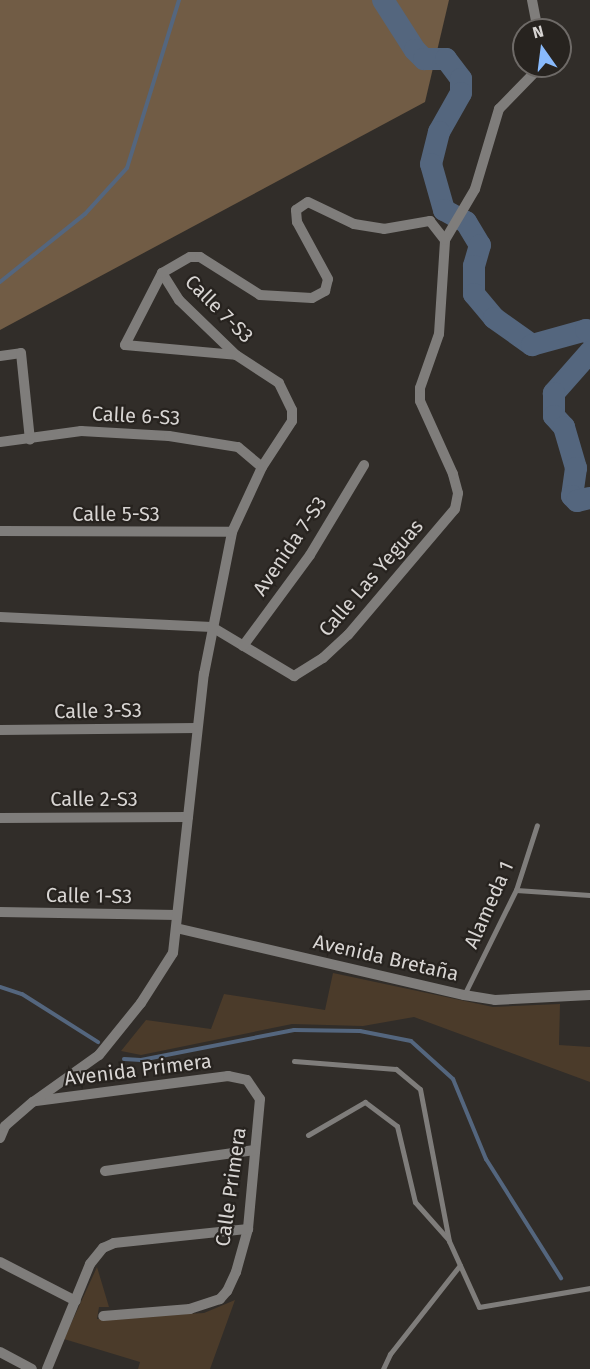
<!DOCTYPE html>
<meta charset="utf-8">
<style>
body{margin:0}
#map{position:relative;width:590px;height:1369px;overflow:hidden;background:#312d29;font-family:"Fira Sans",sans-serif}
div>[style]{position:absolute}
.green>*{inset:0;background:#4b3b2a}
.forest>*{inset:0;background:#715c45}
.stream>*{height:4px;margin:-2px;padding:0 2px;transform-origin:2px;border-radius:2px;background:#54667e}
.river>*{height:22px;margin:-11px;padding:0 11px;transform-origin:11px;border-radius:11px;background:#54667e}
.service>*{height:5px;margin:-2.5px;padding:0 2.5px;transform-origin:2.5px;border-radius:2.5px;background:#7f7d7b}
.minor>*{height:10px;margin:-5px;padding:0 5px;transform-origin:5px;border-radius:5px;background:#7f7d7b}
span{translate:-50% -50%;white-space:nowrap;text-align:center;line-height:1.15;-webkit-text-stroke:4.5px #27231f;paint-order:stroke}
.street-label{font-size:20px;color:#d8d5d3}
.north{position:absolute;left:512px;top:18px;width:60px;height:60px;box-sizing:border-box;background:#27231f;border:2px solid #6e6a67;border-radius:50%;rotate:346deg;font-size:16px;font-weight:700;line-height:24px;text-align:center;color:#d8d5d3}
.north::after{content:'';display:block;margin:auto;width:21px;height:27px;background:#89bafc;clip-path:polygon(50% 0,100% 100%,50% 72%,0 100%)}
</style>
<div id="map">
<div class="green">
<div style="clip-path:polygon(333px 973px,493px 1007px,560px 1004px,559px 1045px,590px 1047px,590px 1082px,414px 1017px,363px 1026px,292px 1024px,141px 1055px,121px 1051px,146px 1020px,211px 1029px,224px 994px,325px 1010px)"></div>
<div style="clip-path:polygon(97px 1267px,109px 1307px,99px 1307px,97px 1319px,204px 1313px,235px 1300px,210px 1369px,138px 1369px,140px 1362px,64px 1339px)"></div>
</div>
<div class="forest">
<div style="clip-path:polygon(0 0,449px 0,425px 102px,0 330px)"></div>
</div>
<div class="stream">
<div style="left:0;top:282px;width:109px;rotate:-38.7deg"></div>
<div style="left:85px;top:214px;width:62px;rotate:-47.6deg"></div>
<div style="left:127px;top:168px;width:176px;rotate:-72.8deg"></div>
<div style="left:0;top:987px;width:23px;rotate:18deg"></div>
<div style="left:22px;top:994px;width:90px;rotate:32.3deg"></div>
<div style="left:124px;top:1059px;width:17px;rotate:3deg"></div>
<div style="left:141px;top:1060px;width:156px;rotate:-11.1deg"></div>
<div style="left:294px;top:1030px;width:66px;rotate:0.9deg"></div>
<div style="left:360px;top:1031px;width:52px;rotate:11.1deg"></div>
<div style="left:411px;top:1041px;width:57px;rotate:42.1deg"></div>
<div style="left:453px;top:1079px;width:87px;rotate:67.6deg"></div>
<div style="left:486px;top:1159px;width:141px;rotate:57.8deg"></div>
</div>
<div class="river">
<div style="left:383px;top:0;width:59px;rotate:57.4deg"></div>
<div style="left:415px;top:50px;width:13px;rotate:45deg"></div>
<div style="left:424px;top:59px;width:22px"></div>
<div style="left:446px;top:59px;width:25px;rotate:53deg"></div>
<div style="left:461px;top:79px;width:14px;rotate:90deg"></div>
<div style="left:461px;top:93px;width:45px;rotate:119.4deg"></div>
<div style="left:439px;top:132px;width:33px;rotate:104deg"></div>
<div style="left:431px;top:164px;width:48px;rotate:74.2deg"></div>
<div style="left:444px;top:210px;width:25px;rotate:29deg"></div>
<div style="left:466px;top:222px;width:27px;rotate:59deg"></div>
<div style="left:480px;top:245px;width:22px;rotate:106deg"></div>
<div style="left:474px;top:266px;width:28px;rotate:90deg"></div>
<div style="left:474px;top:294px;width:31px;rotate:50deg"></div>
<div style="left:494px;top:318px;width:47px;rotate:35.4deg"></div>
<div style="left:532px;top:345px;width:56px;rotate:-15.5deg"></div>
<div style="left:586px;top:330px;width:6px;rotate:45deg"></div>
<div style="left:590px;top:352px;width:55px;rotate:131.3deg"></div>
<div style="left:554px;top:393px;width:23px;rotate:90deg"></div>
<div style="left:554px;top:416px;width:15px;rotate:48deg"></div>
<div style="left:564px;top:427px;width:43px;rotate:73.7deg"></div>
<div style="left:576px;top:468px;width:28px;rotate:98deg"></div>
<div style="left:572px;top:496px;width:7px;rotate:45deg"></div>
<div style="left:577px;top:501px;width:13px;rotate:-13deg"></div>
</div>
<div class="service">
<div style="left:516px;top:890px;width:74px;rotate:3.9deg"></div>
<div style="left:464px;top:995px;width:117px;rotate:-63.7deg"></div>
<div style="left:516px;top:890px;width:68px;rotate:-72.1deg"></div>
<div style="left:294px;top:1061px;width:102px;rotate:4.5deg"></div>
<div style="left:396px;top:1069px;width:31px;rotate:40deg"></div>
<div style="left:420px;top:1089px;width:155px;rotate:79.2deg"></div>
<div style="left:449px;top:1241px;width:72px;rotate:65.6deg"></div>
<div style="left:479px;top:1307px;width:113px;rotate:-9.7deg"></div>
<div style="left:308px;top:1135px;width:66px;rotate:-30.1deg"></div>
<div style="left:365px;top:1102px;width:40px;rotate:37deg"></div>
<div style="left:397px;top:1126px;width:78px;rotate:76.7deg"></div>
<div style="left:415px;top:1202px;width:50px;rotate:48.3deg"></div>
<div style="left:383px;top:1369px;width:17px;rotate:-65deg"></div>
<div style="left:390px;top:1354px;width:113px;rotate:-51.8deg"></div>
</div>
<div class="minor">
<div style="left:532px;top:0;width:31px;rotate:79deg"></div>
<div style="left:162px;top:273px;width:81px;rotate:117.2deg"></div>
<div style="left:125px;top:345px;width:111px;rotate:5.1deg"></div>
<div style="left:0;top:356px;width:21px;rotate:-8deg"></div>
<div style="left:21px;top:353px;width:87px;rotate:84.1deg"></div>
<div style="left:0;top:442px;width:82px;rotate:-7.7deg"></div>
<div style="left:81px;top:431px;width:88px;rotate:3.3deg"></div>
<div style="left:169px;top:436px;width:70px;rotate:9.1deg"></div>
<div style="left:238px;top:447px;width:31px;rotate:40deg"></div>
<div style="left:0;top:531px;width:232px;rotate:0.2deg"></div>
<div style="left:0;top:617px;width:212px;rotate:2.7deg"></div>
<div style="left:212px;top:627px;width:96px;rotate:30.9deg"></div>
<div style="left:294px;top:676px;width:34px;rotate:-32deg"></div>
<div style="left:323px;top:658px;width:34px;rotate:-43deg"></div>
<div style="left:348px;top:635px;width:165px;rotate:-49.7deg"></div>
<div style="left:455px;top:509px;width:16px;rotate:-79deg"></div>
<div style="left:458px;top:493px;width:20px;rotate:-105deg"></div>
<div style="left:453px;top:474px;width:80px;rotate:-114.3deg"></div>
<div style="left:420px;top:401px;width:13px;rotate:-90deg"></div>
<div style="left:420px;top:388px;width:57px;rotate:-70.6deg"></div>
<div style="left:439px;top:334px;width:94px;rotate:-86.3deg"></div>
<div style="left:445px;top:240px;width:59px;rotate:-59.5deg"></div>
<div style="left:475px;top:189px;width:84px;rotate:-73.3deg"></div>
<div style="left:499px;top:109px;width:60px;rotate:-45.7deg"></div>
<div style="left:243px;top:646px;width:113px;rotate:-53.6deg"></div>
<div style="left:310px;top:555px;width:105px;rotate:-59deg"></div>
<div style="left:0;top:730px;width:197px;rotate:-0.6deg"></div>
<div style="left:0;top:818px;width:188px;rotate:-0.3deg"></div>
<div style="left:0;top:912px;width:177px;rotate:1deg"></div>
<div style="left:176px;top:928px;width:296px;rotate:13.1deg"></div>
<div style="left:464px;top:995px;width:31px;rotate:9deg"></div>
<div style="left:495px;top:1000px;width:95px;rotate:-3deg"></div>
<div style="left:36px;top:1101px;width:194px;rotate:-7.4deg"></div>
<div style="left:228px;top:1076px;width:19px;rotate:12deg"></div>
<div style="left:247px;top:1080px;width:23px;rotate:56deg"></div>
<div style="left:260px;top:1099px;width:131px;rotate:95.3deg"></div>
<div style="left:248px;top:1229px;width:45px;rotate:105.6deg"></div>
<div style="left:236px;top:1272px;width:21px;rotate:115deg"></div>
<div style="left:227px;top:1291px;width:11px;rotate:131deg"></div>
<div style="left:220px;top:1299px;width:32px;rotate:162deg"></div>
<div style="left:190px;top:1309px;width:87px;rotate:175.4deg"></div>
<div style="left:0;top:1138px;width:13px;rotate:-67deg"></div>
<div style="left:5px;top:1126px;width:37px;rotate:-41deg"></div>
<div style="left:33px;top:1102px;width:81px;rotate:-35.5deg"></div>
<div style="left:99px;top:1055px;width:67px;rotate:-51.1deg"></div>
<div style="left:141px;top:1003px;width:59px;rotate:-57.4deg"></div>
<div style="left:173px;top:953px;width:281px;rotate:-83.7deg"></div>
<div style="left:204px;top:674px;width:145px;rotate:-78.8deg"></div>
<div style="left:232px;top:532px;width:72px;rotate:-65.2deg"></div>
<div style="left:262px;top:467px;width:55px;rotate:-56.9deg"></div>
<div style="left:292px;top:421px;width:11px;rotate:-90deg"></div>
<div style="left:292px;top:410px;width:30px;rotate:-116deg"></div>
<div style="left:279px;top:383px;width:51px;rotate:-146.9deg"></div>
<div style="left:236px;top:355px;width:79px;rotate:-136deg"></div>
<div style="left:179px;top:300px;width:32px;rotate:-122deg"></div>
<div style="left:162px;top:273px;width:32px;rotate:-30deg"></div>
<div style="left:190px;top:257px;width:10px"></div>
<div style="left:200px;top:257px;width:71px;rotate:32.3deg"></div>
<div style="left:260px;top:295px;width:52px;rotate:3.3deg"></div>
<div style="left:312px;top:298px;width:15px;rotate:-28deg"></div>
<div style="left:325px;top:291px;width:12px;rotate:-76deg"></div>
<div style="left:328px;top:279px;width:65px;rotate:-118.5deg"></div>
<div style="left:297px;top:222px;width:12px;rotate:-95deg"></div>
<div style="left:296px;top:210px;width:14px;rotate:-34deg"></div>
<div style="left:308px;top:202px;width:51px;rotate:25.6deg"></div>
<div style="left:354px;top:224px;width:30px;rotate:9deg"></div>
<div style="left:384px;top:229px;width:47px;rotate:-9.9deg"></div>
<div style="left:430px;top:221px;width:24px;rotate:52deg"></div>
<div style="left:105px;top:1171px;width:151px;rotate:-8deg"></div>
<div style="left:0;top:1262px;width:85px;rotate:27.2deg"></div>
<div style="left:0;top:1352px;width:36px;rotate:28deg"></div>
<div style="left:47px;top:1369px;width:113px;rotate:-67.7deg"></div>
<div style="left:90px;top:1264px;width:21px;rotate:-51deg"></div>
<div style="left:103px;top:1248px;width:12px;rotate:-24deg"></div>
<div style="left:114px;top:1243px;width:135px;rotate:-6deg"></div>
</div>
<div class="street-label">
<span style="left:219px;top:309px;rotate:45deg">Calle 7-S3</span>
<span style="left:136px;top:416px;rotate:3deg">Calle 6-S3</span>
<span style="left:116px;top:514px">Calle 5-S3</span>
<span style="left:290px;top:546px;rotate:-56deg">Avenida 7-S3</span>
<span style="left:371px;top:578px;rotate:-49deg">Calle Las Yeguas</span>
<span style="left:98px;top:711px;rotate:-1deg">Calle 3-S3</span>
<span style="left:94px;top:799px">Calle 2-S3</span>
<span style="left:89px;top:896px;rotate:1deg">Calle 1-S3</span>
<span style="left:489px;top:905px;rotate:-66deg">Alameda 1</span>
<span style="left:386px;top:958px;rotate:13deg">Avenida Bretaña</span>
<span style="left:138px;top:1070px;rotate:-7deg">Avenida Primera</span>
<span style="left:231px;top:1187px;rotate:-82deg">Calle Primera</span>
</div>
<div class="north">N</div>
</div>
